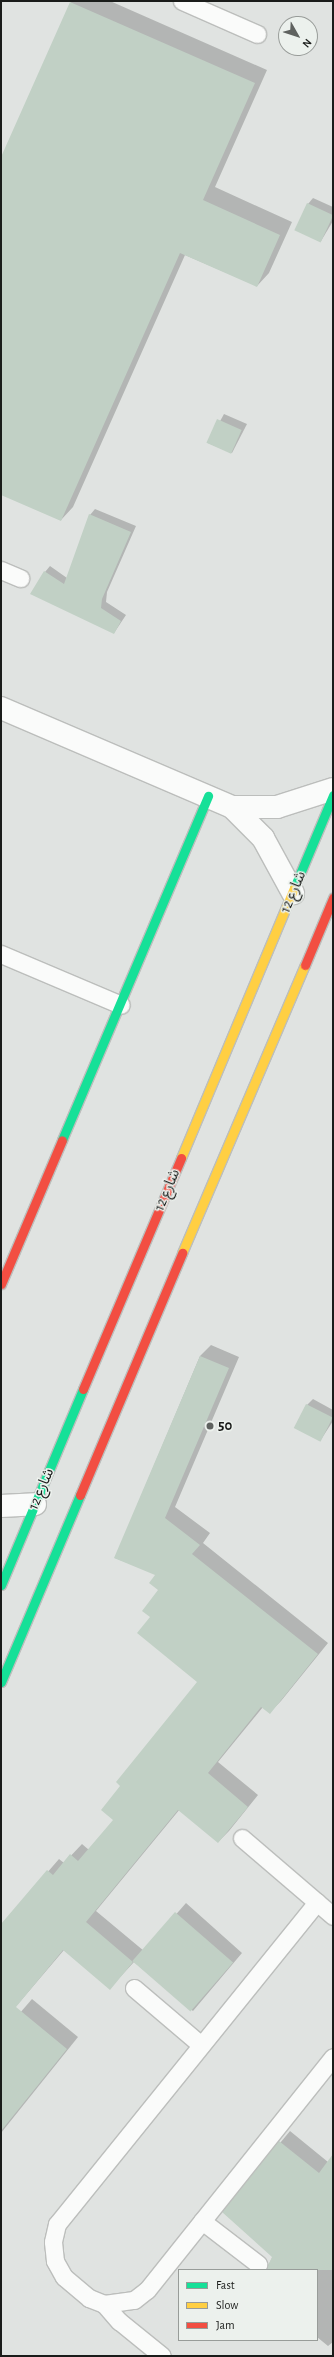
<!DOCTYPE html>
<meta charset="utf-8">
<style>
body{margin:0}
#map{position:relative;width:334px;height:2357px;overflow:hidden;background:#e0e3e1;font-family:"Alegreya Sans","Noto Sans Arabic",sans-serif}
div>[style]{position:absolute}
.shadow>*{inset:0;background:#0003}
.building>*{inset:0;background:#c1d0c5;transform-origin:0 0}
.roads{filter:drop-shadow(1px 0 #bcbebc) drop-shadow(-1px 0 #bcbebc) drop-shadow(0 1px #bcbebc) drop-shadow(0 -1px #bcbebc)}
.lane>*{height:17px;margin:-8.5px;padding:0 8.5px;transform-origin:8.5px;border-radius:8.5px;background:#fafbfa}
.street>*{height:22px;margin:-11px;padding:0 11px;transform-origin:11px;border-radius:11px;background:#fafbfa}
.fast>*{height:9px;margin:-4.5px;padding:0 4.5px;transform-origin:4.5px;border-radius:4.5px;background:#16e098}
.slow>*{height:9px;margin:-4.5px;padding:0 4.5px;transform-origin:4.5px;border-radius:4.5px;background:#ffcf43}
.jam>*{height:9px;margin:-4.5px;padding:0 4.5px;transform-origin:4.5px;border-radius:4.5px;background:#f24e42}
.dots>*{width:11px;height:11px;translate:-50% -50%;box-sizing:border-box;border:2px solid #ecf1ed;border-radius:50%}
span{translate:-50% -50%;white-space:nowrap;text-align:center;line-height:1.15;-webkit-text-stroke:3px #ecf1ed;paint-order:stroke}
.street-label{font-size:15px;color:#1a1c1a}
.poi-label{font-size:15px;color:#1a1c1a;font-weight:700}
.left{translate:0 -50%;text-align:left}
.frame{position:absolute;inset:0;border:2px solid #1a1c1a;pointer-events:none}
.legend{position:absolute;left:178px;top:2269px;width:140px;height:72px;box-sizing:border-box;background:#ecf1ed;border:1px solid #989c99;margin:0;padding:5px 7px;list-style:none;font-size:12px;color:#1a1c1a}
.legend li{display:flex;align-items:center;gap:8px;height:20px}
.legend b{width:20px;border:1px solid #989c99}
.north{position:absolute;left:278px;top:16px;width:40px;height:40px;box-sizing:border-box;background:#ecf1ed;border:1px solid #989c99;border-radius:50%;rotate:129deg;font-size:11px;font-weight:700;line-height:16px;text-align:center;color:#1a1c1a}
.north::after{content:'';display:block;margin:auto;width:14px;height:18px;background:#5f6260;clip-path:polygon(50% 0,100% 100%,50% 72%,0 100%)}
</style>
<div id="map">
<div class="shadow">
<div style="clip-path:polygon(110px 1px,267px 70px,215px 187px,292px 222px,269px 273px,257px 286px,185px 255px,73px 507px,61px 520px,1px 494px,1px 159px,71px 2px)"></div>
<div style="clip-path:polygon(313px 198px,333px 207px,333px 221px,321px 241px,308px 204px)"></div>
<div style="clip-path:polygon(224px 414px,247px 424px,232px 453px,208px 443px)"></div>
<div style="clip-path:polygon(95px 509px,136px 526px,107px 592px,106px 602px,126px 615px,114px 633px,45px 572px,50px 566px,67px 578px,90px 515px)"></div>
<div style="clip-path:polygon(211px 1345px,239px 1357px,175px 1507px,210px 1533px,203px 1543px,328px 1643px,281px 1701px,270px 1712px,263px 1707px,218px 1762px,258px 1795px,229px 1831px,218px 1842px,180px 1809px,96px 1911px,144px 1951px,186px 1903px,242px 1953px,193px 2011px,134px 1962px,110px 1988px,64px 1950px,12px 2011px,1px 2002px,1px 1926px,59px 1859px,64px 1863px,82px 1844px,89px 1850px,115px 1820px,122px 1786px,198px 1682px,151px 1617px,160px 1590px,156px 1574px,115px 1558px,200px 1356px)"></div>
<div style="clip-path:polygon(313px 1399px,333px 1410px,333px 1421px,320px 1441px,307px 1405px)"></div>
<div style="clip-path:polygon(32px 1999px,78px 2037px,1px 2133px,1px 2035px)"></div>
<div style="clip-path:polygon(290px 2131px,328px 2162px,333px 2156px,333px 2342px,328px 2346px,317px 2337px,317px 2270px,266px 2270px,273px 2256px,223px 2212px)"></div>
</div>
<div class="building">
<div style="clip-path:polygon(70px 2px,255px 83px,203px 200px,280px 235px,257px 287px,180px 253px,61px 521px,1px 495px,1px 157px)"></div>
<div style="left:307px;top:203px;width:29px;height:30px;rotate:25deg"></div>
<div style="left:217px;top:419px;width:27px;height:26px;rotate:24deg"></div>
<div style="clip-path:polygon(89px 514px,131px 532px,102px 599px,101px 608px,121px 621px,114px 634px,30px 594px,44px 571px,64px 584px)"></div>
<div style="clip-path:polygon(200px 1356px,229px 1368px,165px 1518px,200px 1545px,192px 1554px,318px 1654px,270px 1714px,261px 1707px,208px 1773px,248px 1807px,218px 1843px,178px 1810px,86px 1922px,133px 1962px,110px 1990px,63px 1950px,16px 2007px,67px 2049px,1px 2131px,1px 1924px,47px 1870px,53px 1875px,70px 1854px,78px 1861px,113px 1820px,101px 1810px,120px 1786px,116px 1782px,197px 1682px,137px 1633px,150px 1617px,142px 1611px,158px 1590px,149px 1583px,155px 1575px,114px 1558px)"></div>
<div style="left:306px;top:1404px;width:30px;height:27px;rotate:27deg"></div>
<div style="left:175px;top:1912px;width:77px;height:65px;rotate:41deg"></div>
<div style="clip-path:polygon(279px 2141px,319px 2173px,333px 2154px,333px 2270px,266px 2270px,272px 2257px,222px 2212px)"></div>
</div>
<div class="roads">
<div class="lane">
<div style="left:182px;top:1px;width:82px;rotate:23.7deg"></div>
<div style="left:1px;top:570px;width:21px;rotate:23deg"></div>
<div style="left:1px;top:954px;width:130px;rotate:23deg"></div>
<div style="left:242px;top:1838px;width:120px;rotate:40.6deg"></div>
<div style="left:317px;top:1902px;width:414px;rotate:128.9deg"></div>
<div style="left:57px;top:2224px;width:18px;rotate:103deg"></div>
<div style="left:53px;top:2242px;width:19px;rotate:84deg"></div>
<div style="left:55px;top:2261px;width:18px;rotate:61deg"></div>
<div style="left:64px;top:2277px;width:33px;rotate:40deg"></div>
<div style="left:89px;top:2298px;width:16px;rotate:22deg"></div>
<div style="left:104px;top:2304px;width:30px;rotate:-8deg"></div>
<div style="left:134px;top:2300px;width:16px;rotate:-38deg"></div>
<div style="left:147px;top:2290px;width:298px;rotate:-51.4deg"></div>
<div style="left:134px;top:1988px;width:88px;rotate:40.4deg"></div>
<div style="left:202px;top:2221px;width:71px;rotate:37.5deg"></div>
<div style="left:104px;top:2304px;width:23px;rotate:49deg"></div>
<div style="left:119px;top:2321px;width:55px;rotate:39.1deg"></div>
</div>
<div class="street">
<div style="left:1px;top:708px;width:251px;rotate:23.2deg"></div>
<div style="left:232px;top:807px;width:44px;rotate:45deg"></div>
<div style="left:263px;top:838px;width:63px;rotate:61.4deg"></div>
<div style="left:232px;top:807px;width:45px"></div>
<div style="left:277px;top:807px;width:59px;rotate:-17.8deg"></div>
<div style="left:1px;top:1506px;width:34px;rotate:-3deg"></div>
</div>
<div class="fast">
<div style="left:294px;top:888px;width:101px;rotate:-67.2deg"></div>
<div style="left:62px;top:1140px;width:374px;rotate:-67deg"></div>
<div style="left:1px;top:1585px;width:212px;rotate:-67.3deg"></div>
<div style="left:1px;top:1682px;width:203px;rotate:-67.1deg"></div>
</div>
<div class="slow">
<div style="left:181px;top:1158px;width:293px;rotate:-67.3deg"></div>
<div style="left:182px;top:1253px;width:313px;rotate:-66.9deg"></div>
</div>
<div class="jam">
<div style="left:305px;top:965px;width:73px;rotate:-67.3deg"></div>
<div style="left:1px;top:1284px;width:156px;rotate:-67deg"></div>
<div style="left:83px;top:1389px;width:251px;rotate:-67deg"></div>
<div style="left:80px;top:1495px;width:263px;rotate:-67.1deg"></div>
</div>
</div>
<div class="dots">
<div style="left:210px;top:1426px;background:#5f6260"></div>
</div>
<div class="street-label">
<span style="left:293px;top:892px;rotate:-67deg">شارع 12</span>
<span style="left:167px;top:1190px;rotate:-67deg">شارع 12</span>
<span style="left:41px;top:1489px;rotate:-67deg">شارع 12</span>
</div>
<div class="poi-label">
<span class="left" style="left:218px;top:1426px">50</span>
</div>
<div class="frame"></div>
<ul class="legend">
<li><b style="height:5px;background:#16e098"></b>Fast</li>
<li><b style="height:5px;background:#ffcf43"></b>Slow</li>
<li><b style="height:5px;background:#f24e42"></b>Jam</li>
</ul>
<div class="north">N</div>
</div>
